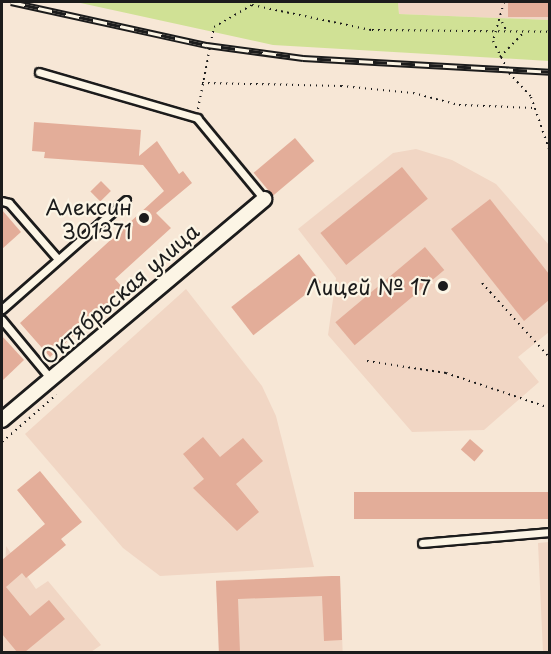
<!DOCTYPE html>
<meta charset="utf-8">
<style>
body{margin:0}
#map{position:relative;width:551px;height:654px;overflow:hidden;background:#f7e7d6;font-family:"Playpen Sans",sans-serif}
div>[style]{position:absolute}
.built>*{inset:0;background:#f1d6c4;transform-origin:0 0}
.green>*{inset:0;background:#d0e195}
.building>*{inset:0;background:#e3ad99;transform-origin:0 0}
.path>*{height:2px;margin-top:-1px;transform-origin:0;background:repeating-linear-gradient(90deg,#1c1c1c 0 1.5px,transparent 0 6px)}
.roads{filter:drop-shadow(2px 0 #1c1c1c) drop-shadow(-2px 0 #1c1c1c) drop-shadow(0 2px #1c1c1c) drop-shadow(0 -2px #1c1c1c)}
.lane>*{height:7px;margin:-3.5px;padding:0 3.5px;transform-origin:3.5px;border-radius:3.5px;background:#fcf5e5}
.street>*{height:14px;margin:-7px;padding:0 7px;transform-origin:7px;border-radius:7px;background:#fcf5e5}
.rail>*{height:7px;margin-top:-3.5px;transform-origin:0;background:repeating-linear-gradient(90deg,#fcf5e5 0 14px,#1c1c1c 0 28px);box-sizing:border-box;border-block:2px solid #1c1c1c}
.dots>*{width:16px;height:16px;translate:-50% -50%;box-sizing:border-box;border:3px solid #fcf5e5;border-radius:50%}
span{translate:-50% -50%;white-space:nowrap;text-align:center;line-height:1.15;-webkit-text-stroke:4.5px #fcf5e5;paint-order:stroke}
.poi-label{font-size:21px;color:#1c1c1c}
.right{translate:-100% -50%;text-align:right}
.street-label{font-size:21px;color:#1c1c1c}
.frame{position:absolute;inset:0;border:3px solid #1c1c1c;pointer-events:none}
</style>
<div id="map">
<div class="built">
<div style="clip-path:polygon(398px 2px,549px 2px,549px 20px,399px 14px)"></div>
<div style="clip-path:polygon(416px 149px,452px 160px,496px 184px,549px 245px,549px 332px,518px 357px,539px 382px,484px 430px,412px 432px,328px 335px,336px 278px,298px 229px,393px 153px)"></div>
<div style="clip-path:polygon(186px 289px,262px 386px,276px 416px,314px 567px,160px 576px,123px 548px,25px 434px)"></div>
<div style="clip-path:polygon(549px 542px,549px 652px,543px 652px,538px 543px)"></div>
<div style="clip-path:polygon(6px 546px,36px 589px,48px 581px,101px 645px,91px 652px,2px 652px)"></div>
<div style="left:340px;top:576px;width:76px;height:124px;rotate:88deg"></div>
</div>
<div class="green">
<div style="clip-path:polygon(76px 2px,398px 2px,399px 14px,549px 20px,549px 61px,273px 45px)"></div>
</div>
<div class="building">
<div style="left:508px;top:3px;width:41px;height:14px"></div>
<div style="clip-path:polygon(34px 122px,141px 130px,139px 156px,157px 141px,179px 174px,183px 171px,192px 183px,156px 213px,171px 228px,115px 279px,124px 289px,50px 357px,20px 323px,164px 191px,143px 165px,44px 158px,45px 152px,32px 151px)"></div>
<div style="left:295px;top:138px;width:30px;height:54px;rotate:50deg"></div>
<div style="left:402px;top:167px;width:41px;height:105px;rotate:51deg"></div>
<div style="left:101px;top:181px;width:14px;height:15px;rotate:45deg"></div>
<div style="clip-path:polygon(490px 199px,549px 274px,549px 300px,524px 321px,451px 229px)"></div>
<div style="clip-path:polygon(2px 210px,21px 232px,2px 249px)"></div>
<div style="left:425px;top:247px;width:30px;height:117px;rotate:50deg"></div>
<div style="left:299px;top:254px;width:36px;height:86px;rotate:52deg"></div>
<div style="clip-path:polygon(2px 336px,24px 360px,2px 381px)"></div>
<div style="clip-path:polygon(203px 437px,220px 457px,243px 438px,263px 461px,236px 484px,259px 512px,237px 531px,193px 488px,204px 479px,183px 454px)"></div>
<div style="left:470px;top:439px;width:18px;height:14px;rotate:41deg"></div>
<div style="clip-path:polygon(40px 471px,82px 522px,61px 539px,66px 545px,26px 578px,22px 573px,6px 587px,30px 616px,49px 600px,65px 619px,25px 652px,17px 652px,2px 634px,2px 560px,45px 524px,17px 490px)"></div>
<div style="left:549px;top:492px;width:27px;height:195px;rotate:90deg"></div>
<div style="clip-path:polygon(332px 576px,340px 576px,342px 640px,324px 641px,322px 596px,238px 599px,240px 652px,219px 652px,216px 581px)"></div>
</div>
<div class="path">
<div style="left:504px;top:2px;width:41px;rotate:105.8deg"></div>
<div style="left:493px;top:41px;width:36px;rotate:63deg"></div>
<div style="left:509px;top:73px;width:33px;rotate:47deg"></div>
<div style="left:531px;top:97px;width:58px;rotate:70.9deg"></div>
<div style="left:502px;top:22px;width:11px;rotate:63deg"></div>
<div style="left:500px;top:57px;width:33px;rotate:-46deg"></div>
<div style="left:202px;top:83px;width:139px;rotate:1.2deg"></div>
<div style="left:341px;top:86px;width:72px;rotate:5.6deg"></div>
<div style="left:413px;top:93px;width:48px;rotate:14.6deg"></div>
<div style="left:459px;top:105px;width:75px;rotate:2.3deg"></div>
<div style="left:198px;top:109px;width:84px;rotate:-79deg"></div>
<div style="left:214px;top:27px;width:44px;rotate:-30.1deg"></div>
<div style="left:252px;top:5px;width:123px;rotate:11.8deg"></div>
<div style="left:372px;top:30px;width:178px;rotate:0.6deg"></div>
<div style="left:482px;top:283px;width:101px;rotate:47.8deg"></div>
<div style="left:367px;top:361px;width:80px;rotate:8.6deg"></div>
<div style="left:446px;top:373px;width:110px;rotate:18.6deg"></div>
<div style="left:2px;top:442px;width:72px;rotate:-41deg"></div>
</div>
<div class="roads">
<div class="lane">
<div style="left:39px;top:72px;width:165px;rotate:16.2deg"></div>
<div style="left:197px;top:118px;width:105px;rotate:50.4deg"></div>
<div style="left:2px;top:201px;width:7px;rotate:16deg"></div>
<div style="left:9px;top:203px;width:73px;rotate:48.9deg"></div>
<div style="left:2px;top:309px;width:165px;rotate:-41.3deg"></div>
<div style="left:2px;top:320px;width:77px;rotate:50.3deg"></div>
<div style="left:422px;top:543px;width:128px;rotate:-4.9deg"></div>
</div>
<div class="street">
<div style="left:2px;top:420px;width:343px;rotate:-40.1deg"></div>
</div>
</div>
<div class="rail">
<div style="left:11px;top:2px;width:201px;rotate:12.4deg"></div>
<div style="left:207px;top:45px;width:97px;rotate:7.7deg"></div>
<div style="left:303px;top:58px;width:247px;rotate:3.2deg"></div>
</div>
<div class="dots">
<div style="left:144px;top:218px;background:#1c1c1c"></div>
<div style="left:443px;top:286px;background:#1c1c1c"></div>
</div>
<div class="poi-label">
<span class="right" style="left:132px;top:218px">Алексин<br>301371</span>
<span class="right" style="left:431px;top:286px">Лицей № 17</span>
</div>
<div class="street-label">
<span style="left:119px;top:293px;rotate:-41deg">Октябрьская улица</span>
</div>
<div class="frame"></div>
</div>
